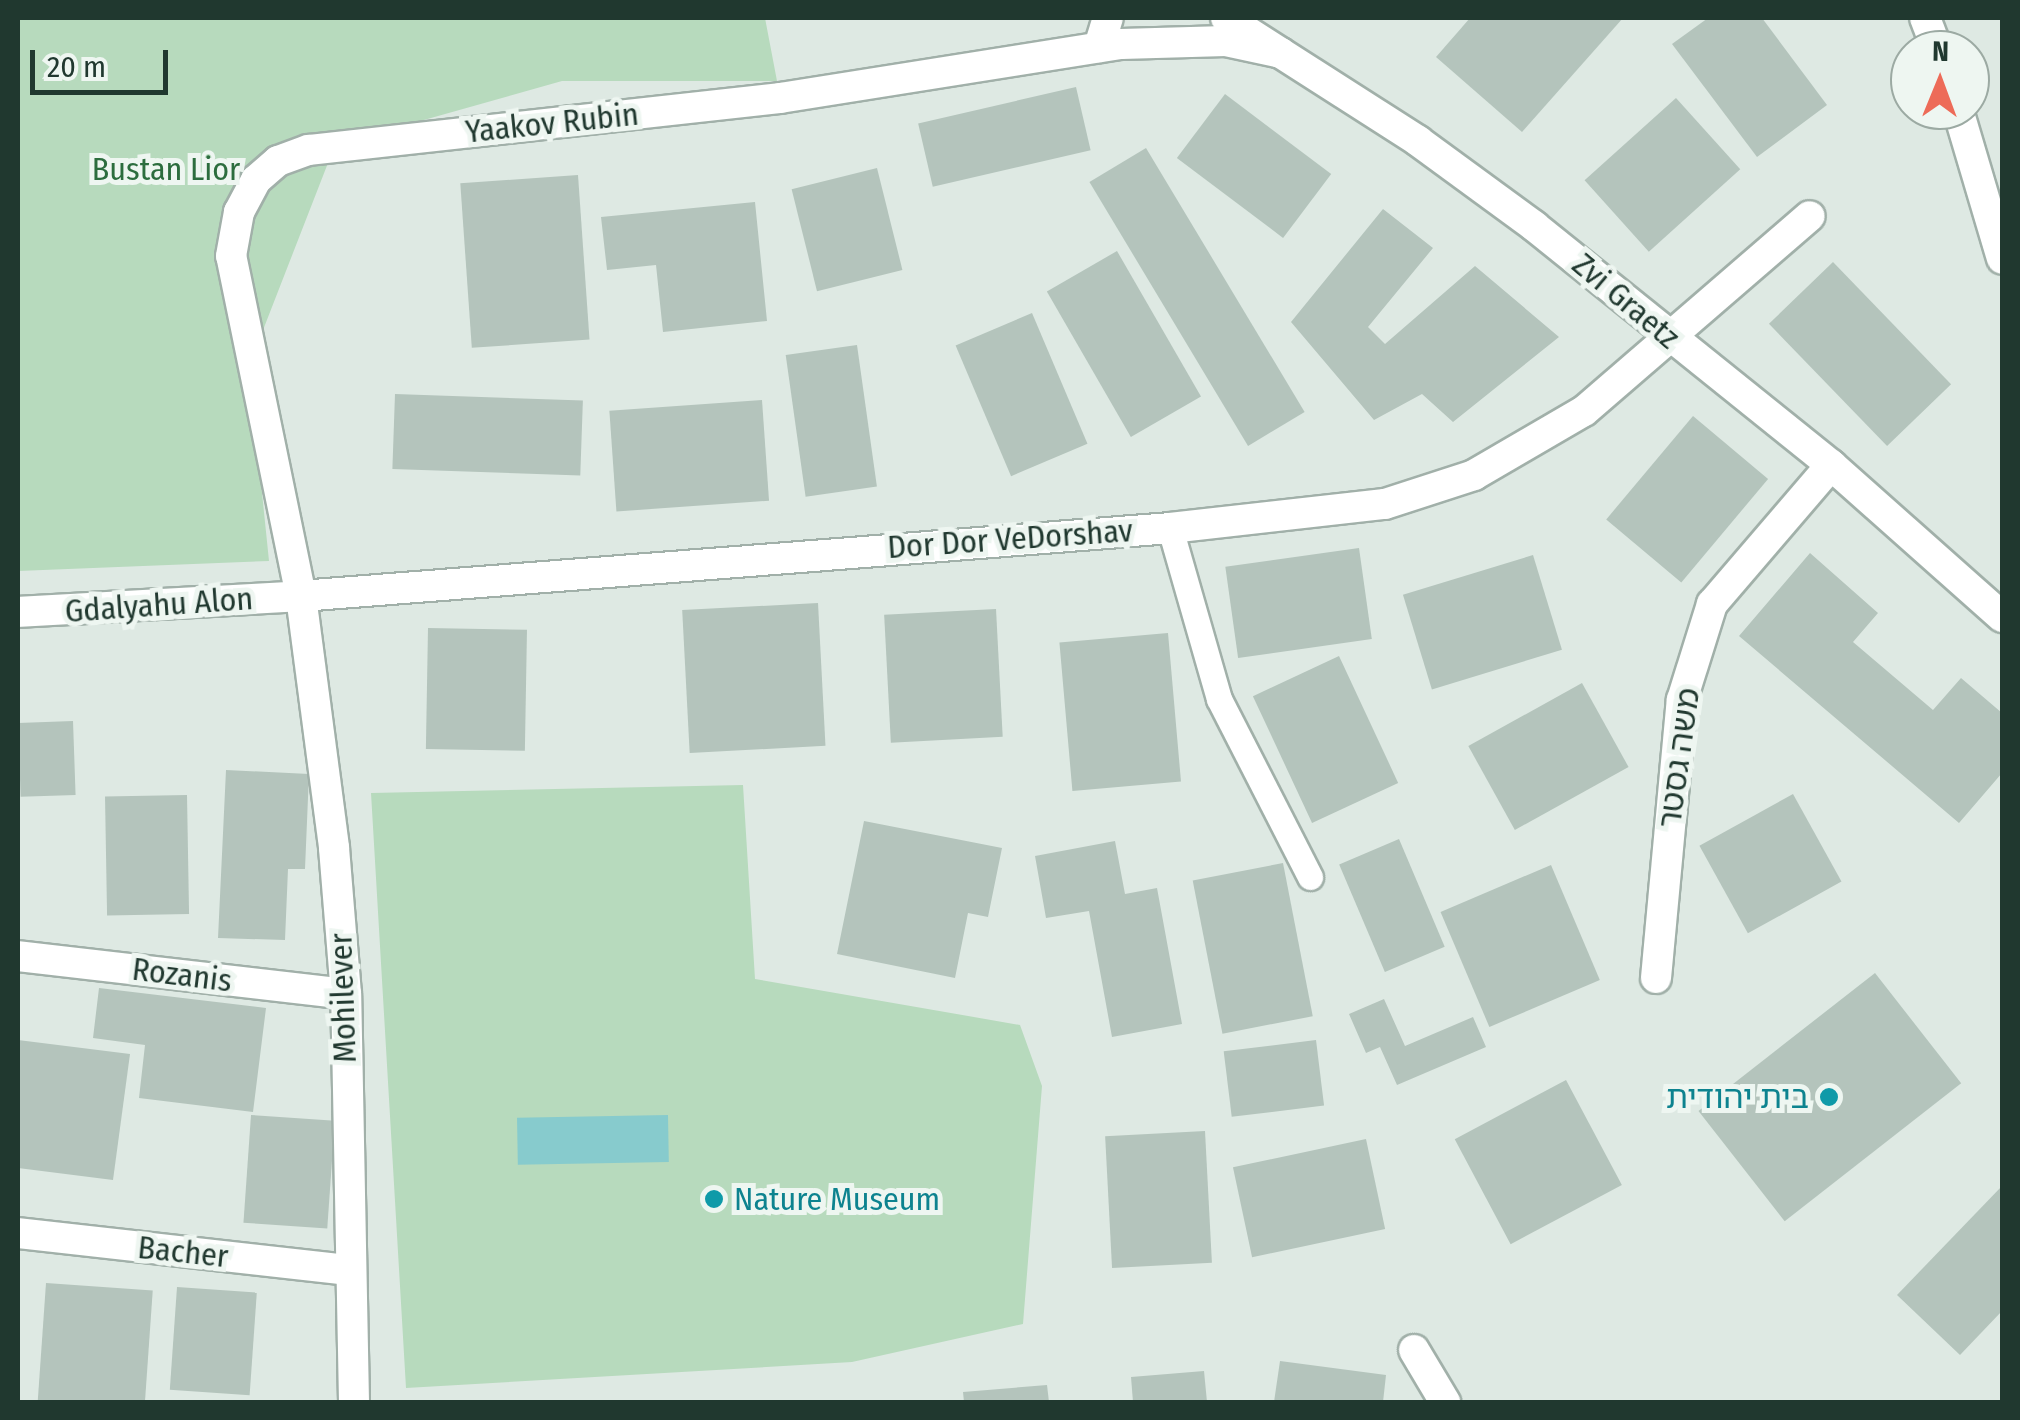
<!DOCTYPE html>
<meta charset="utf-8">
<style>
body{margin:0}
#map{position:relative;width:2020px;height:1420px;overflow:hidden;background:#dee9e3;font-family:"Fira Sans Condensed","Noto Sans Hebrew",sans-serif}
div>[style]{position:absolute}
.green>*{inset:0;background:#b7dabd}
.water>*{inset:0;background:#87cbcd;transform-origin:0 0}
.building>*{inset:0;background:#b4c4bc;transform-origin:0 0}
.roads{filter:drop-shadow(2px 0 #a1b0a9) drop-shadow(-2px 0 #a1b0a9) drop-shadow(0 2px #a1b0a9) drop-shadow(0 -2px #a1b0a9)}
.lane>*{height:25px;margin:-12.5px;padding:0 12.5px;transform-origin:12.5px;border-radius:12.5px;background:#fff}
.street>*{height:30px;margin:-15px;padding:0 15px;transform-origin:15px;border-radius:15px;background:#fff}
.secondary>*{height:30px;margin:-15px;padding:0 15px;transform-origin:15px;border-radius:15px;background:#fff}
.dots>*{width:28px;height:28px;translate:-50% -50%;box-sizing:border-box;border:5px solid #eef6f1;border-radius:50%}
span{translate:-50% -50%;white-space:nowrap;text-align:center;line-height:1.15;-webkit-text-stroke:10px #eef6f1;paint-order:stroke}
.street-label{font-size:32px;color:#20382f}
.park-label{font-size:32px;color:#2c6d3e}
.culture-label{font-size:32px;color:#0d838f}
.right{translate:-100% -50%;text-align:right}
.left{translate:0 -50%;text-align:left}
.frame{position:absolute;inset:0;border:20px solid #20382f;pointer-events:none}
.north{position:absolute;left:1890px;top:30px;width:100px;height:100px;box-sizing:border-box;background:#eef6f1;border:2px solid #9caaa3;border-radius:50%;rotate:1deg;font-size:28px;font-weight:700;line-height:40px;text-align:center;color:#20382f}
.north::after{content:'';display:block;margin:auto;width:35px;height:45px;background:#ed6b58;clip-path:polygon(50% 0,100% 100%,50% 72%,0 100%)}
.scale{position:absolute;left:30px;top:50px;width:138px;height:45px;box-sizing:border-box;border:5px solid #20382f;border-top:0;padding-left:12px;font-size:30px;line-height:35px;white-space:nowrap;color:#20382f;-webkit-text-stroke:8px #eef6f1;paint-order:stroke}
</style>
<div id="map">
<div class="green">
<div style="clip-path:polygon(18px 18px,765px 18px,777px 81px,562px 81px,335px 145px,249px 366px,269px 561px,18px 571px)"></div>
<div style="clip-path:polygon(743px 785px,755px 979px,1020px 1025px,1042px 1086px,1023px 1324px,852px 1362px,406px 1388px,371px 793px)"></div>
</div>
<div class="water">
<div style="left:668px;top:1115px;width:47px;height:151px;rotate:89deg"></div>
</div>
<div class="building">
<div style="clip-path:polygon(1470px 18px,1623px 18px,1522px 132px,1436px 57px)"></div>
<div style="clip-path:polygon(1708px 18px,1762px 18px,1827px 105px,1757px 157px,1672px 44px)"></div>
<div style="left:1076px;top:87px;width:65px;height:162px;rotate:77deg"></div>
<div style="left:1225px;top:94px;width:133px;height:80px;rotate:37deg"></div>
<div style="left:1676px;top:98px;width:96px;height:123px;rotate:48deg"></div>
<div style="left:1146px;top:148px;width:308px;height:66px;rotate:59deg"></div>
<div style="left:877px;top:168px;width:105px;height:88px;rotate:76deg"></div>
<div style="left:578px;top:175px;width:165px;height:118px;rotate:86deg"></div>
<div style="clip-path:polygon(755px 202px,767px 321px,663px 332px,656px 265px,607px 270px,601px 217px)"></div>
<div style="clip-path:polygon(1383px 209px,1433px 248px,1368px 327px,1385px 344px,1475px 266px,1559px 337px,1453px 422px,1422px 394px,1374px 420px,1291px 322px)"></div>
<div style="left:1117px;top:251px;width:168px;height:81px;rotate:60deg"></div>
<div style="left:1833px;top:262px;width:170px;height:89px;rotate:46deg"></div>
<div style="left:1032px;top:313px;width:142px;height:83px;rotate:67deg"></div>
<div style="left:857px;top:345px;width:143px;height:72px;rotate:82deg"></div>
<div style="left:395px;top:394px;width:188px;height:75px;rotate:2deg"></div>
<div style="left:762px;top:400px;width:101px;height:153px;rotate:86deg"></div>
<div style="left:1693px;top:416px;width:98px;height:135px;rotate:40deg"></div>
<div style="left:1359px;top:548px;width:92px;height:135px;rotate:82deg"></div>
<div style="clip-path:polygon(1810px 553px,1878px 613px,1853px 642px,1933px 710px,1961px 678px,2002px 713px,2002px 773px,1959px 823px,1739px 636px)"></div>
<div style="left:1533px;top:555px;width:99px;height:136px;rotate:73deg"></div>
<div style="left:818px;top:603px;width:143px;height:136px;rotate:87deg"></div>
<div style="left:996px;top:609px;width:128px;height:112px;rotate:87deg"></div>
<div style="left:428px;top:628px;width:99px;height:121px;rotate:1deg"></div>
<div style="left:1168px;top:633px;width:149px;height:109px;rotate:85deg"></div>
<div style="left:1339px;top:656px;width:140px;height:95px;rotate:65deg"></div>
<div style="left:1582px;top:683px;width:96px;height:130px;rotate:61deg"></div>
<div style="left:73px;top:721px;width:74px;height:55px;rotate:88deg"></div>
<div style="clip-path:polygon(226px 770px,309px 774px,305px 869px,288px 869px,285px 940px,218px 938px)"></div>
<div style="left:1793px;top:794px;width:100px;height:107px;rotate:61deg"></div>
<div style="left:187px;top:795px;width:119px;height:82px;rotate:89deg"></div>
<div style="clip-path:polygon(864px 821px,1002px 848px,988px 917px,968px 913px,955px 978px,837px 954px)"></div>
<div style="left:1399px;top:839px;width:117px;height:65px;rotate:67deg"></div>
<div style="clip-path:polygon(1115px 841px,1125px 894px,1157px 888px,1182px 1024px,1112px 1037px,1089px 911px,1046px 918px,1035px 856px)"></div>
<div style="left:1283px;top:863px;width:156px;height:92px;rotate:79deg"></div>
<div style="left:1551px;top:865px;width:125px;height:120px;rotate:67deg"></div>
<div style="left:1875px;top:973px;width:140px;height:224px;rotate:52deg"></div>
<div style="clip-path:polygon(99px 988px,266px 1008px,253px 1112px,139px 1098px,145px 1045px,93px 1038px)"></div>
<div style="clip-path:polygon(1384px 999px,1405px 1046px,1473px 1017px,1486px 1047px,1397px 1085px,1380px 1047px,1366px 1053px,1349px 1014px)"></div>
<div style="clip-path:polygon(18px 1040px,130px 1054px,113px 1180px,18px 1168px)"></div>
<div style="left:1316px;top:1040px;width:66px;height:93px;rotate:83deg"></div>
<div style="left:1566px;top:1080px;width:119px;height:126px;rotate:62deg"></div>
<div style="left:251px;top:1115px;width:84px;height:108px;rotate:4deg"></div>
<div style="left:1205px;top:1131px;width:132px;height:100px;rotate:87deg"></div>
<div style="left:1366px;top:1139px;width:92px;height:136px;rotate:78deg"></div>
<div style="clip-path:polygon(2002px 1186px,2002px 1311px,1960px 1355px,1897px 1295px)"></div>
<div style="left:46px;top:1283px;width:107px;height:119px;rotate:4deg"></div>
<div style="left:177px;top:1287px;width:80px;height:103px;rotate:4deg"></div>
<div style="clip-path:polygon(1280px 1361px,1386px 1375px,1383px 1402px,1274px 1402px)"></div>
<div style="clip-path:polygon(1204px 1371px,1207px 1402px,1133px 1402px,1131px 1377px)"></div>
<div style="clip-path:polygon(1047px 1385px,1049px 1402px,964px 1402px,963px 1392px)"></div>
</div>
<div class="roads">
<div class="lane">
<div style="left:1170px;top:528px;width:178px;rotate:74deg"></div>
<div style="left:1219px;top:699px;width:200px;rotate:62.9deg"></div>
</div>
<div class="street">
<div style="left:1226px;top:18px;width:228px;rotate:32.6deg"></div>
<div style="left:1418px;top:141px;width:144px;rotate:36.2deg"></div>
<div style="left:1534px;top:226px;width:381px;rotate:38.8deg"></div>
<div style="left:1831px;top:465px;width:229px;rotate:41.6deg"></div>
<div style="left:1099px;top:47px;width:30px;rotate:-73deg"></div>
<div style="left:18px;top:612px;width:283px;rotate:-3.2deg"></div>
<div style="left:301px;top:596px;width:872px;rotate:-4.47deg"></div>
<div style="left:1170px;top:528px;width:216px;rotate:-6.4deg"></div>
<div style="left:1385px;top:504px;width:94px;rotate:-18deg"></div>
<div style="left:1474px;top:475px;width:127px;rotate:-30.2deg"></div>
<div style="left:1584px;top:411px;width:298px;rotate:-40.8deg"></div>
<div style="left:18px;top:956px;width:330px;rotate:6.6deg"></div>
<div style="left:1656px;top:978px;width:279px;rotate:-84.7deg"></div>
<div style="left:1682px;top:700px;width:101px;rotate:-72.6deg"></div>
<div style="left:1712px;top:604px;width:183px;rotate:-49.4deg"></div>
<div style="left:18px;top:1233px;width:332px;rotate:6.4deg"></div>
<div style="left:1414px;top:1350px;width:61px;rotate:59.2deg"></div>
<div style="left:354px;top:1402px;width:408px;rotate:-91.1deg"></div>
<div style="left:346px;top:994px;width:147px;rotate:-94.7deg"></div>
<div style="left:334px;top:847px;width:253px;rotate:-97.5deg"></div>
<div style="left:301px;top:596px;width:347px;rotate:-101.6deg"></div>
<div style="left:231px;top:256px;width:45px;rotate:-79.7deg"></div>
<div style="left:239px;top:212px;width:36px;rotate:-62deg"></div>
<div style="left:256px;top:180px;width:29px;rotate:-41deg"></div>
<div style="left:278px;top:161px;width:33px;rotate:-20deg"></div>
<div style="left:309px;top:150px;width:474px;rotate:-6.3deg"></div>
<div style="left:780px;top:98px;width:345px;rotate:-9deg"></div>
<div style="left:1121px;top:44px;width:105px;rotate:-1.6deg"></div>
<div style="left:1226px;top:41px;width:56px;rotate:12.3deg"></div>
</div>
<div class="secondary">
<div style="left:1925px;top:18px;width:34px;rotate:69deg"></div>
<div style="left:1958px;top:110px;width:155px;rotate:73.5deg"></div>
</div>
</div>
<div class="dots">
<div style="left:1829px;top:1097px;background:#0f9aa8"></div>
<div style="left:714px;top:1199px;background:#0f9aa8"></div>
</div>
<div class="street-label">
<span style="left:552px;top:123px;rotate:-6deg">Yaakov Rubin</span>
<span style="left:1626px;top:301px;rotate:40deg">Zvi Graetz</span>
<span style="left:1010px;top:539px;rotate:-4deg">Dor Dor VeDorshav</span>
<span style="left:159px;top:605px;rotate:-4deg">Gdalyahu Alon</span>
<span style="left:1679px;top:758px;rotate:-82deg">משה גסטר</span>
<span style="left:182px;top:975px;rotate:7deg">Rozanis</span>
<span style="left:343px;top:998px;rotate:-92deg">Mohilever</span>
<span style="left:183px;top:1252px;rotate:6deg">Bacher</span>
</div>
<div class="park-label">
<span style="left:166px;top:169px">Bustan Lior</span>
</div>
<div class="culture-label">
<span class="right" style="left:1809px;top:1097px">בית יהודית</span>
<span class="left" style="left:734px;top:1199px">Nature Museum</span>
</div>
<div class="frame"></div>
<div class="north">N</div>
<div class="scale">20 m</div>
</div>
